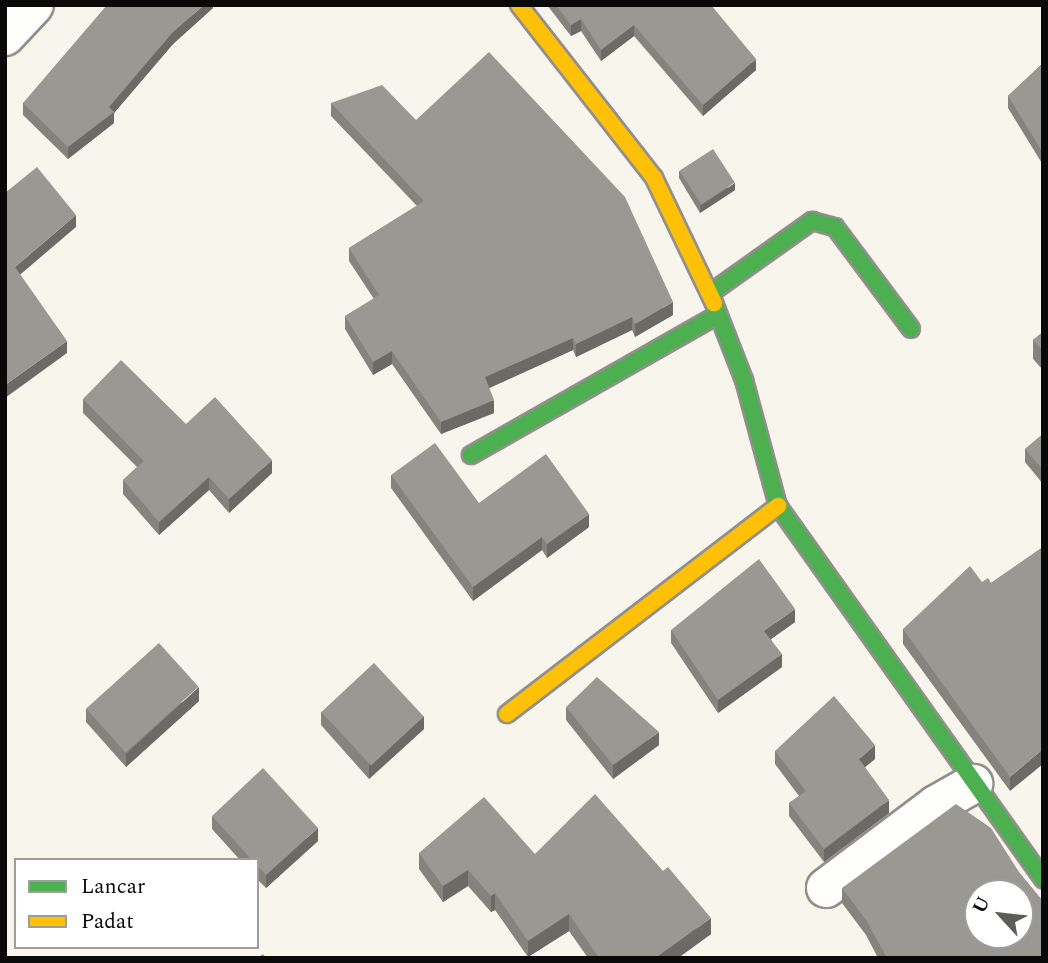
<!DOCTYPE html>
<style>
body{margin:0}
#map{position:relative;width:1048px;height:963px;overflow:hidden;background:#f8f5ed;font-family:Spectral,serif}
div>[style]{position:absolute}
.roads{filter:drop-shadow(2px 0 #918f8c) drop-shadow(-2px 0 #918f8c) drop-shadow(0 2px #918f8c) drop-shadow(0 -2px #918f8c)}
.street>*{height:38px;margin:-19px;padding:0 19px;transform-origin:19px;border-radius:19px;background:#fefefc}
.fast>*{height:16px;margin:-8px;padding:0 8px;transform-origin:8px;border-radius:8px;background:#4caf50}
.slow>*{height:16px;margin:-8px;padding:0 8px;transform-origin:8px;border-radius:8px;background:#ffc107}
.wall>*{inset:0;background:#84837e}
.shaded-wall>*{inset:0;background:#6c6a67}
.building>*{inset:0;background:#9a9893;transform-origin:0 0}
span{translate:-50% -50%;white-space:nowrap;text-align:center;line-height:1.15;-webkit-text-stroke:7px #fff;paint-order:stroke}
.frame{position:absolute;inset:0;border:7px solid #090909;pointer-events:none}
.legend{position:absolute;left:14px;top:858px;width:245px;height:91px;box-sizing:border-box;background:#fff;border:2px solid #9d9d9d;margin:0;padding:9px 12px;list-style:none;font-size:21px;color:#090909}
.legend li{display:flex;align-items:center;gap:14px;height:35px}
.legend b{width:35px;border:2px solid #9d9d9d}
.north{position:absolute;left:964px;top:879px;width:70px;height:70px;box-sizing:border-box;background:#fff;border:2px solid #9d9d9d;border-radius:50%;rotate:297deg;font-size:19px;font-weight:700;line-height:28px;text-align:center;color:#090909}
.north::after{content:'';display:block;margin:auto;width:24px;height:32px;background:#5d5c59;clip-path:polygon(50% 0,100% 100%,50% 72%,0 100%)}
</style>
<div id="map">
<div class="roads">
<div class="street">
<div style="left:5px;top:36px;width:42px;rotate:-46.9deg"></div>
<div style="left:826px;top:888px;width:138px;rotate:-37deg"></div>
<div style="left:936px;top:805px;width:43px;rotate:-29.6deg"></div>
</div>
<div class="fast">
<div style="left:712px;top:292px;width:123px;rotate:-35.4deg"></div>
<div style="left:812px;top:221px;width:24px;rotate:15deg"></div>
<div style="left:835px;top:227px;width:127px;rotate:53.3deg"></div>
<div style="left:714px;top:303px;width:83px;rotate:68.7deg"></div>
<div style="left:744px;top:380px;width:131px;rotate:74.9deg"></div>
<div style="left:778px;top:506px;width:458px;rotate:54.6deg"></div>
<div style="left:471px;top:455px;width:282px;rotate:-29.6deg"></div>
</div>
<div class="slow">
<div style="left:519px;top:5px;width:219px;rotate:52deg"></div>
<div style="left:654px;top:178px;width:139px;rotate:64.4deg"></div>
<div style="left:507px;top:714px;width:342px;rotate:-37.5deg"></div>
</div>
</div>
<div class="wall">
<div style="clip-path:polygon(213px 5px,213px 8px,173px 44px,114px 113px,114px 123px,68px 159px,23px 115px,23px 103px)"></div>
<div style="clip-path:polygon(547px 5px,711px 5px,756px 70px,703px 116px,634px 36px,601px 61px,581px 31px,571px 36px)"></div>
<div style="clip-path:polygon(1043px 63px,1043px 165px,1008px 108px,1008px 96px)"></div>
<div style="clip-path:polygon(331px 103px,416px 120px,673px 315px,635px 337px,632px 330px,576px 357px,573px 350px,489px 388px,494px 413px,441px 434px,392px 364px,373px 375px,345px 329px,345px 316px,374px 299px,349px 261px,349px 248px,417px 206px,331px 116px)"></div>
<div style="clip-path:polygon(679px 171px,735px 190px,700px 213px,679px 178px)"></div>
<div style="clip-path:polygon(1043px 332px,1043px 370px,1033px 359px,1033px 340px)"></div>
<div style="clip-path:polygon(83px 399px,186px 424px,272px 473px,229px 513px,209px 490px,159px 535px,123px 494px,123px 480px,137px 467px,83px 413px)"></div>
<div style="clip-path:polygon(1043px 434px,1043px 484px,1025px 462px,1025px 449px)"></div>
<div style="clip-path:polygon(391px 475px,479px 503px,589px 527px,547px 558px,542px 550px,473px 601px,391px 488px)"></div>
<div style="clip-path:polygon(1043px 547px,1010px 791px,903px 644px,903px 629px,982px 582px,991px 583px)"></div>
<div style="clip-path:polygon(795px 622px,771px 639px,782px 667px,718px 713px,671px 643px,671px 630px)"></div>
<div style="clip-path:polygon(199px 701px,126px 767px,86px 722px,86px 709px)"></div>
<div style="clip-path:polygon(566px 707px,659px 745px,613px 779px,566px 720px)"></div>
<div style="clip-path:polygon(321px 712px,424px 729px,369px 779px,321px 725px)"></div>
<div style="clip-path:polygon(775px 751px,875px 759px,865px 767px,889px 813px,824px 862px,789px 816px,789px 803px,799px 796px,775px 764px)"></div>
<div style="clip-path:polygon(212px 816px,318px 841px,266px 888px,257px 879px,257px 860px,240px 860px,212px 829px)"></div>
<div style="clip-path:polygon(419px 853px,535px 854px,711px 934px,678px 958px,588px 958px,569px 931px,528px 957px,495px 910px,491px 912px,468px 886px,443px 902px,419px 869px)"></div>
<div style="clip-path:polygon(842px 888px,1043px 958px,878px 958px,866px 935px,842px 903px)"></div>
</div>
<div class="shaded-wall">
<div style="clip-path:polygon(204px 5px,213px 5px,213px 8px,173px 44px,114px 113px,114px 123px,68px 159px,68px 147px,173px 32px)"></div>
<div style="clip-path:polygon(581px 19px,581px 31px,571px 36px,571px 25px)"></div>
<div style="clip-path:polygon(634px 25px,634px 36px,601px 61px,601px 50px)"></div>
<div style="clip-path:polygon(756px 59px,756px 70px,703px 116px,703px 105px)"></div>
<div style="clip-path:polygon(735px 183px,735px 190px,700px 213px,700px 206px)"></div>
<div style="clip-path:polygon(76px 215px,76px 227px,15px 279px,15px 267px)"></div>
<div style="clip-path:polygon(673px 302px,673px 315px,635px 337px,635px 324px)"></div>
<div style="clip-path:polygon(632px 317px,632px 330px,576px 357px,576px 344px)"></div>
<div style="clip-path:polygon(573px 338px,573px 350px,485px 390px,485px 377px)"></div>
<div style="clip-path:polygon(67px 341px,67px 353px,5px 398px,5px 385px)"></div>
<div style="clip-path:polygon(392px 351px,392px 364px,373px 375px,373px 362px)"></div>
<div style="clip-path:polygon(494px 400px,494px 413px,441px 434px,441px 422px)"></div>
<div style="clip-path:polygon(272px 460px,272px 473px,229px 513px,229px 499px)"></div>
<div style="clip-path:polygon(209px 477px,209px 490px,159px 535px,159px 522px)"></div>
<div style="clip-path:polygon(589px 514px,589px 527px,547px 558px,547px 544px)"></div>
<div style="clip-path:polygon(542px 537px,542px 550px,473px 601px,473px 587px)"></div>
<div style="clip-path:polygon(795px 609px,795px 622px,764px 644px,764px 631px)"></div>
<div style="clip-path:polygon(782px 654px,782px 667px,718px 713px,718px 700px)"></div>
<div style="clip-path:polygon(199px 687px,199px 701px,126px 767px,126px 754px)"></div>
<div style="clip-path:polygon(424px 716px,424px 729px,369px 779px,369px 765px)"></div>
<div style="clip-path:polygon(659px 732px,659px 745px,613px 779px,613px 765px)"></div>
<div style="clip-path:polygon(875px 745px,875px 759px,859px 772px,859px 759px)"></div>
<div style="clip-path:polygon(1043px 749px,1043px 764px,1010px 791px,1010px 777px)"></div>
<div style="clip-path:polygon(889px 800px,889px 813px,824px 862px,824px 849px)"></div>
<div style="clip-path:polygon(318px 828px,318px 841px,266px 888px,266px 875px)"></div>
<div style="clip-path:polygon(468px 870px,468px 886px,443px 902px,443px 886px)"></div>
<div style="clip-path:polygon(495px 893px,495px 910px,491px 912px,491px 896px)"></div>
<div style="clip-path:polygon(569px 914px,569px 931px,528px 957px,528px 941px)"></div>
<div style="clip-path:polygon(711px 918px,711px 934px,678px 958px,655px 958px)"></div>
</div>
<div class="building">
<div style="clip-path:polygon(107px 5px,204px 5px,173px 32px,109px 107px,114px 112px,68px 147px,23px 103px)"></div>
<div style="clip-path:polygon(556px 5px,711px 5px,756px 59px,703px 105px,634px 25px,601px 50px,581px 19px,571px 25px)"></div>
<div style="clip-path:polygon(489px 52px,625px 197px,673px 302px,635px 324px,632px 317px,576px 344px,573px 338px,485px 377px,494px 400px,441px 422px,392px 351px,373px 362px,345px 316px,379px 295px,349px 248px,424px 201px,331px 103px,382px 85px,416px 120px)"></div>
<div style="clip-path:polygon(1043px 63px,1043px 153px,1008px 96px)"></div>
<div style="left:713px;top:149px;width:40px;height:40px;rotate:57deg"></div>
<div style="clip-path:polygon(37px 167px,76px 215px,15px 267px,67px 341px,5px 385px,5px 193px)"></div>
<div style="clip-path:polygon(1043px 332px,1043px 351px,1033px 340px)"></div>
<div style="clip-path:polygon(121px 360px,186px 424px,215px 397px,272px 460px,229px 499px,209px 477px,159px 522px,123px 480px,144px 461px,83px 399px)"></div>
<div style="clip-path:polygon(1043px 434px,1043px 470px,1025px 449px)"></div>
<div style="clip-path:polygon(435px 443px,479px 503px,546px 454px,589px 514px,547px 544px,542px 537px,473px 587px,391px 475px)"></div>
<div style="clip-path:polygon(1043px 547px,1043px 749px,1010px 777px,903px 629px,970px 566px,982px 582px,988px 578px,991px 583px)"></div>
<div style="clip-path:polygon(759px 559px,795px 609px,764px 631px,782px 654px,718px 700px,671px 630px)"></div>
<div style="left:159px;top:643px;width:59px;height:98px;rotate:48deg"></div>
<div style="left:374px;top:663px;width:73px;height:72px;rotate:47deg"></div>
<div style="clip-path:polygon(597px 677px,659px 732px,613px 765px,566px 707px)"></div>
<div style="clip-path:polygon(834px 696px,875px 745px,859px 759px,889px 800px,824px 849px,789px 803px,806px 791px,775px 751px)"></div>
<div style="clip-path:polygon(263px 768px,318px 828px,266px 875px,257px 865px,257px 860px,252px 860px,212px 816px)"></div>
<div style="clip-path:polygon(595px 794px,663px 871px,668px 867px,711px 918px,655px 958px,599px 958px,569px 914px,528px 941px,495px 893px,491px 896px,468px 870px,443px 886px,419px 853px,484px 797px,535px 854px)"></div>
<div style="clip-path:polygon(evenodd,956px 804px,991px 828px,1019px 872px,1043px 901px,1043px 958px,887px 958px,866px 920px,842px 888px,956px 804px,978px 893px,1020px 893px,1020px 935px,978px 935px,978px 893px)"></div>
<div style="clip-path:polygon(263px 954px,266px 958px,257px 958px)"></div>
</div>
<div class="frame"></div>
<ul class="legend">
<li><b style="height:9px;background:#4caf50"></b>Lancar</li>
<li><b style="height:9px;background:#ffc107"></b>Padat</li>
</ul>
<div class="north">U</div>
</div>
